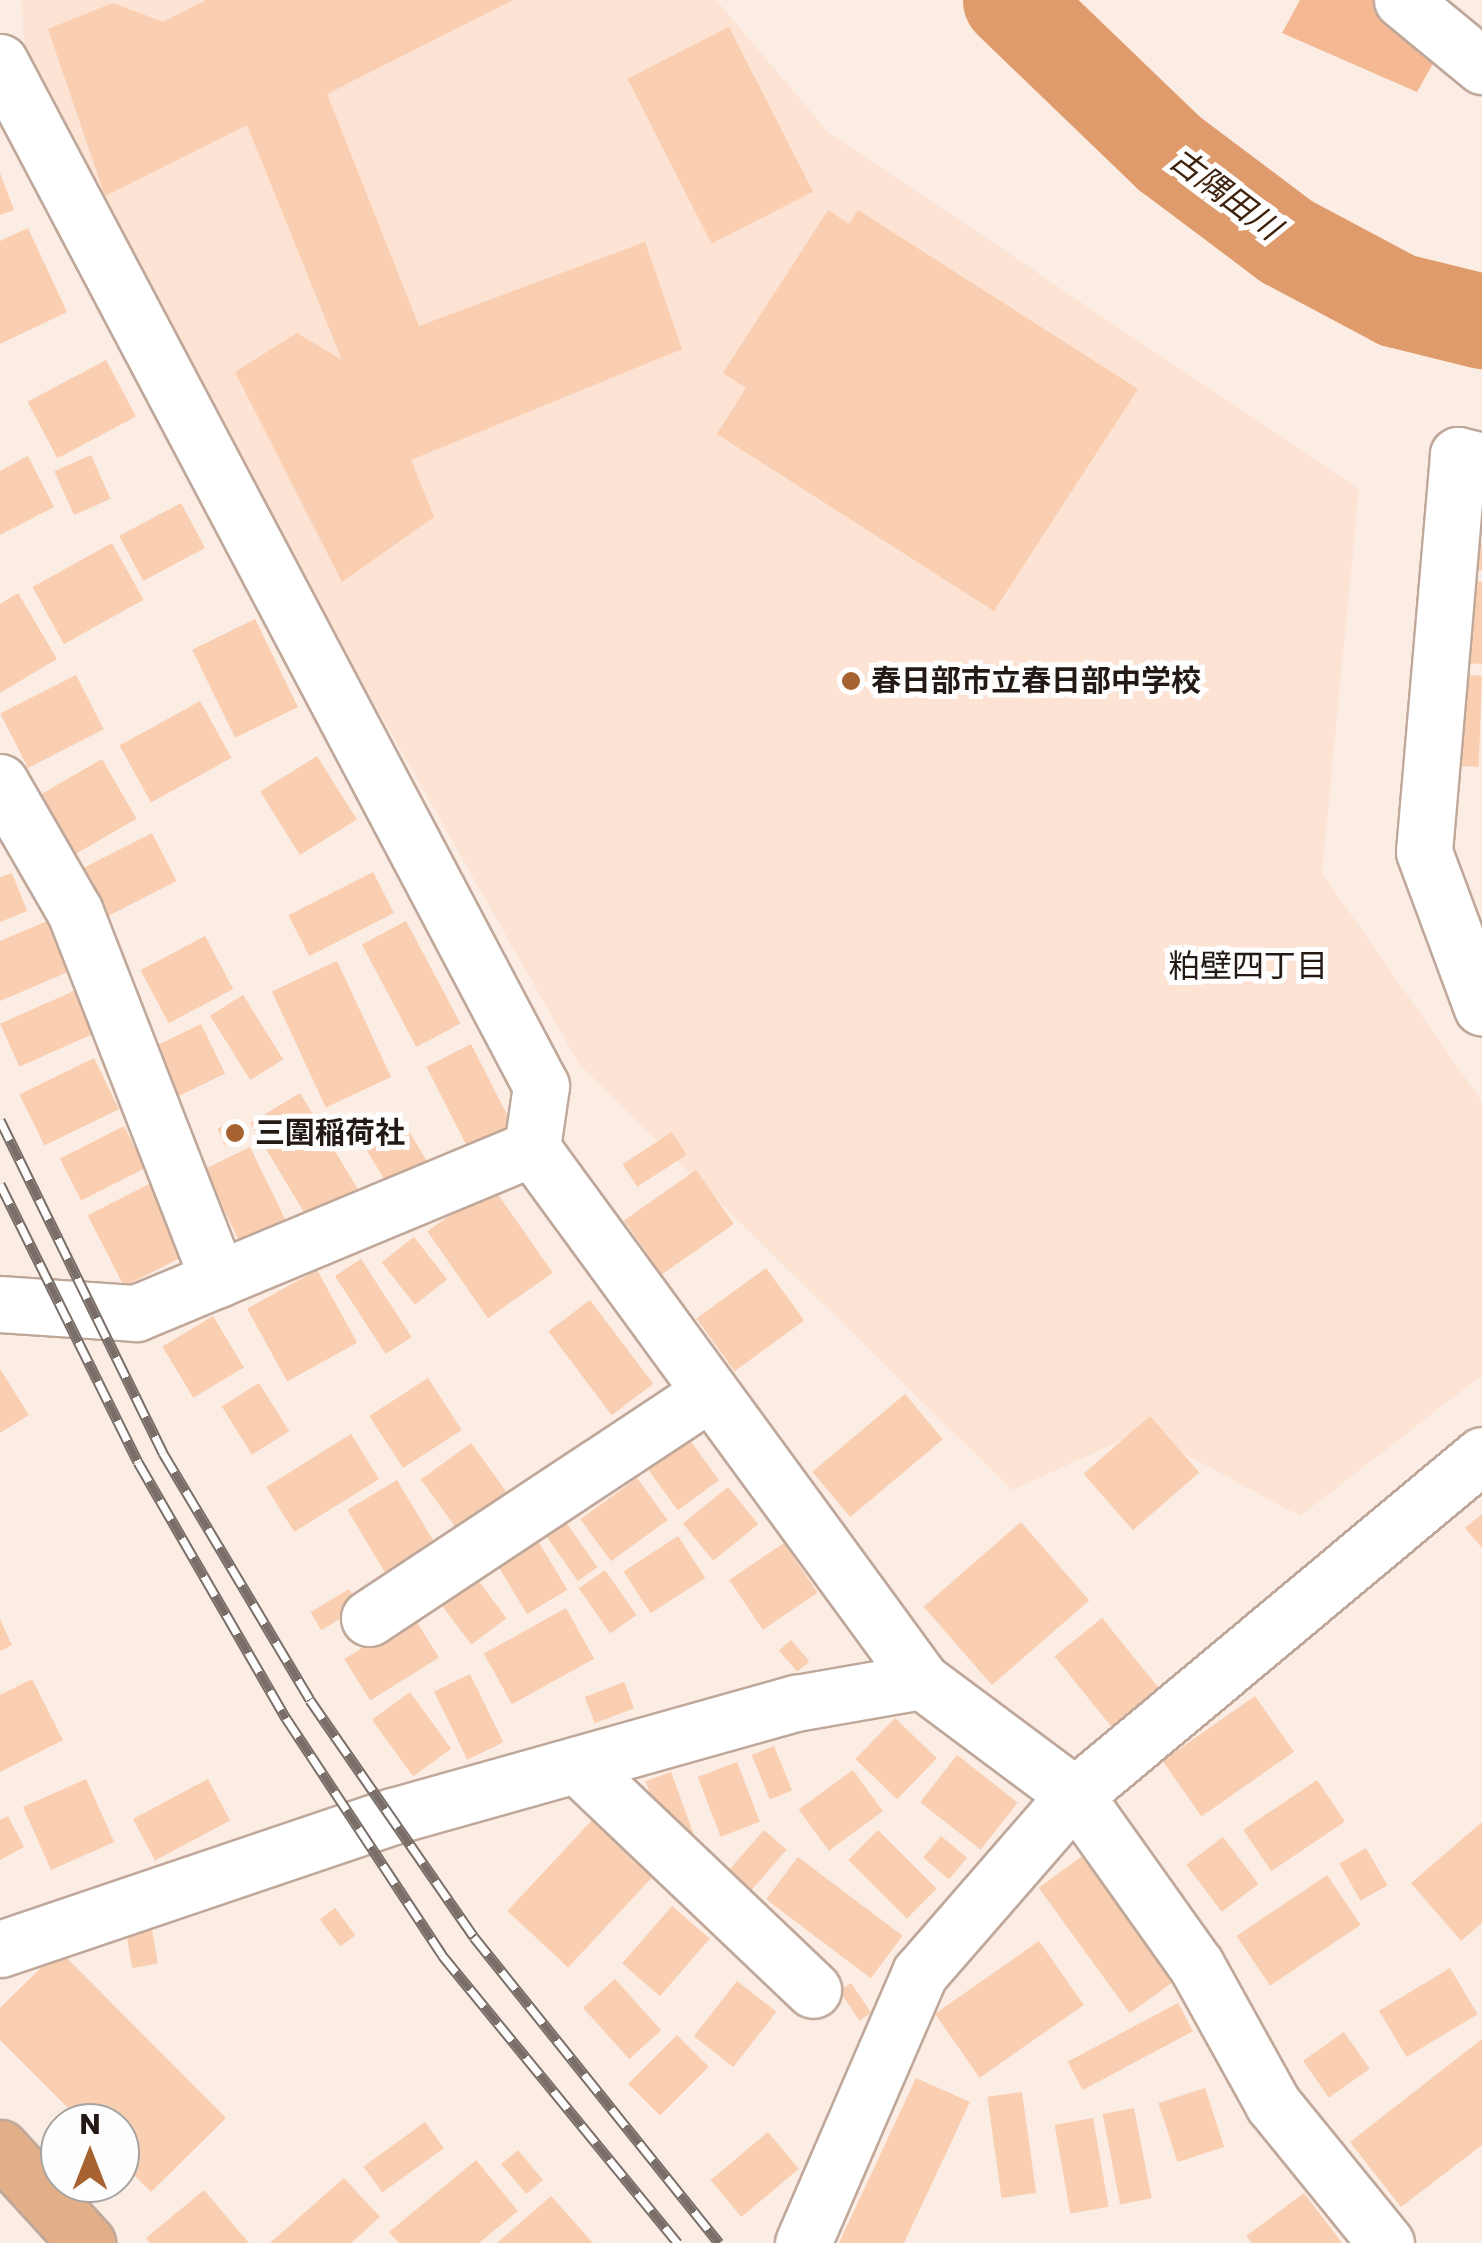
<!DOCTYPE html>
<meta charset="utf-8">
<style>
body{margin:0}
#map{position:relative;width:1482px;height:2243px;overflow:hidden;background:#fcede4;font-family:Poppins,"Noto Sans JP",sans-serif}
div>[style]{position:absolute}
.built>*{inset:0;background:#fce3d3}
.green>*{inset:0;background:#f4b993}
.river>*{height:95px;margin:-47.5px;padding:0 47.5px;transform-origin:47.5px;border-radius:47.5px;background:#e09b6c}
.building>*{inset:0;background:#f9ceb1;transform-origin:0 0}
.roads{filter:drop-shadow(2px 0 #bfa89a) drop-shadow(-2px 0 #bfa89a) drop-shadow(0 2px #bfa89a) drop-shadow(0 -2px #bfa89a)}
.minor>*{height:55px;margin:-27.5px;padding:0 27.5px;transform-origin:27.5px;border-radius:27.5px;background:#fff}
.primary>*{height:55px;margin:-27.5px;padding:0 27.5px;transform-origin:27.5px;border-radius:27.5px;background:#e2af88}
.rail>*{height:11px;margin-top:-5.5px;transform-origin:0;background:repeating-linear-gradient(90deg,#fefefe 0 22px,#7a6f68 0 44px);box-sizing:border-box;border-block:2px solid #7a6f68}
.dots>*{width:28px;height:28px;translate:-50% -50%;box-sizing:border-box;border:5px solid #fefefe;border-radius:50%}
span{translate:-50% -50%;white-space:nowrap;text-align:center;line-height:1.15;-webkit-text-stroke:10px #fefefe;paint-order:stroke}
.poi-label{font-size:30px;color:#231a15;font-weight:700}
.left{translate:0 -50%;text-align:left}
.water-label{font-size:32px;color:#3e220d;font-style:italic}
.neighbourhood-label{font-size:32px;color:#231a15}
.north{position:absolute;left:40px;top:2103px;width:100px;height:100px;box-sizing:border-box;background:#fefefe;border:2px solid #a6a3a1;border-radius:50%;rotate:0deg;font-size:28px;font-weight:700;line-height:40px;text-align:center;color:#231a15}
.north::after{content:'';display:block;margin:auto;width:35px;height:45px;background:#a66231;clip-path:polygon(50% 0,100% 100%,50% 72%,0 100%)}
</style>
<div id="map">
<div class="built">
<div style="clip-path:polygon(22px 0,716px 0,828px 132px,1359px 489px,1322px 873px,1482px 1102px,1482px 1375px,1300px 1516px,1142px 1431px,1012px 1490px,579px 1064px,166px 337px,24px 43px)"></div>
</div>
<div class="green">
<div style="clip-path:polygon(1300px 0,1382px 0,1439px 53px,1417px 92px,1282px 33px)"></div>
</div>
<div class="river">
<div style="left:1010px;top:0;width:221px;rotate:43.9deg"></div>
<div style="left:1169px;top:153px;width:146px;rotate:36.9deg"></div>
<div style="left:1286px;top:241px;width:126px;rotate:28deg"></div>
<div style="left:1397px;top:300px;width:88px;rotate:13.9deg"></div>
</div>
<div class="building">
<div style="clip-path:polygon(206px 0,513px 0,327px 94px,419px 326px,645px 242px,682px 349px,411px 460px,434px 517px,342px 582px,235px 372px,297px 333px,342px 360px,247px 125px,105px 196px,48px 29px,113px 3px,163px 22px)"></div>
<div style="left:729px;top:27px;width:185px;height:114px;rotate:63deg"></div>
<div style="clip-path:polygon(0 173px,14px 210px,0 215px)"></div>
<div style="clip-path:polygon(828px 210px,849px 224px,858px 210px,1138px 389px,994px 611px,717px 434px,746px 388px,723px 373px)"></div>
<div style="clip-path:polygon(28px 228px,67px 312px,0 344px,0 241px)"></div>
<div style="left:106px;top:360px;width:64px;height:89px;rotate:62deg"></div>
<div style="left:91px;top:455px;width:48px;height:40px;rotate:66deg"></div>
<div style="clip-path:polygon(28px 456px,54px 507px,0 535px,0 471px)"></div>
<div style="left:181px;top:503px;width:51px;height:70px;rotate:62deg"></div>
<div style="left:112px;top:543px;width:65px;height:91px;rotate:61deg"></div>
<div style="left:1475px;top:545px;width:7px;height:25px"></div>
<div style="clip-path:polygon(1468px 582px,1482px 582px,1482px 664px,1464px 663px)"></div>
<div style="clip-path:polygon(18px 593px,57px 659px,0 693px,0 604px)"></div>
<div style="left:255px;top:619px;width:98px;height:70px;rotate:64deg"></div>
<div style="left:76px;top:675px;width:61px;height:85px;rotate:63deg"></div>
<div style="left:1459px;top:675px;width:23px;height:91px;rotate:2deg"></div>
<div style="left:200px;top:701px;width:65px;height:92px;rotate:61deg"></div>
<div style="left:317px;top:756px;width:75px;height:67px;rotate:58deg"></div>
<div style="left:102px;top:759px;width:69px;height:73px;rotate:60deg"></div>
<div style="left:152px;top:833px;width:54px;height:78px;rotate:63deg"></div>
<div style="left:373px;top:872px;width:46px;height:95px;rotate:63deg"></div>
<div style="clip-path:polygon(12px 873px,27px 911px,0 922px,0 877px)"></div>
<div style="clip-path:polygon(47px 921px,68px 972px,0 1001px,0 941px)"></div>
<div style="left:406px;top:921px;width:116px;height:50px;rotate:62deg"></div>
<div style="left:205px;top:936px;width:60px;height:73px;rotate:62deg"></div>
<div style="left:337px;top:961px;width:128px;height:72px;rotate:65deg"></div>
<div style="left:76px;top:990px;width:47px;height:83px;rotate:66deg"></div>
<div style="left:243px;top:995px;width:76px;height:39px;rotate:58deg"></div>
<div style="left:201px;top:1024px;width:55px;height:55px;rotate:64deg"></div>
<div style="left:471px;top:1044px;width:92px;height:50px;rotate:63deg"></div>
<div style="left:94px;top:1058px;width:57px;height:83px;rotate:64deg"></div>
<div style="left:300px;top:1093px;width:115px;height:58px;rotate:59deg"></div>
<div style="left:238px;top:1120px;width:18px;height:22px;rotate:68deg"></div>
<div style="left:404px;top:1123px;width:48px;height:46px;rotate:59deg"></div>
<div style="left:124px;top:1126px;width:47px;height:72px;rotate:63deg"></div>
<div style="left:672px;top:1132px;width:27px;height:59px;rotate:57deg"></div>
<div style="left:250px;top:1147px;width:80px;height:51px;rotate:64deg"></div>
<div style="left:696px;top:1170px;width:66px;height:88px;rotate:55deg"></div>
<div style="left:151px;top:1183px;width:80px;height:71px;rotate:63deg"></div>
<div style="left:492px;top:1186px;width:106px;height:79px;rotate:55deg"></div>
<div style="left:414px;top:1237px;width:54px;height:41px;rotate:52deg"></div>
<div style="left:361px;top:1259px;width:93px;height:31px;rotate:57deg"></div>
<div style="left:766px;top:1268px;width:65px;height:86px;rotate:54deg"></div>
<div style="left:317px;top:1270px;width:83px;height:80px;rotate:61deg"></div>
<div style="left:590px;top:1300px;width:105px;height:52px;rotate:53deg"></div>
<div style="left:213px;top:1316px;width:60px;height:59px;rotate:59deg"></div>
<div style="clip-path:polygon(0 1369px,29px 1415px,0 1433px)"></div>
<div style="left:428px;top:1378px;width:62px;height:70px;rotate:57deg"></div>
<div style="left:259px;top:1383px;width:57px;height:44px;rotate:58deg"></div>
<div style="left:905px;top:1394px;width:59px;height:121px;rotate:50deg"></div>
<div style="left:1150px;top:1416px;width:75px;height:88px;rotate:49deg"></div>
<div style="left:351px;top:1434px;width:53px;height:100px;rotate:58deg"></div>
<div style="left:689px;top:1439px;width:51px;height:51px;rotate:54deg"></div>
<div style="left:471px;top:1443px;width:67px;height:62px;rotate:54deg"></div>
<div style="left:637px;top:1478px;width:52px;height:70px;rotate:54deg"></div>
<div style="left:397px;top:1480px;width:77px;height:58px;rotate:59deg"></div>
<div style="left:728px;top:1487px;width:48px;height:58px;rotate:51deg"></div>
<div style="clip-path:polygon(1482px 1514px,1482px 1548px,1465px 1528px)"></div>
<div style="left:563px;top:1518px;width:60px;height:24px;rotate:55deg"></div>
<div style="left:1021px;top:1522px;width:104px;height:129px;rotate:49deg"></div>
<div style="left:678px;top:1536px;width:50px;height:65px;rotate:57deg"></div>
<div style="left:538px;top:1541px;width:57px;height:47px;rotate:59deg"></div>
<div style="left:784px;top:1543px;width:60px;height:66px;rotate:56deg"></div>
<div style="left:605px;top:1570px;width:55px;height:32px;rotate:55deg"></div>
<div style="left:474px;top:1575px;width:54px;height:44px;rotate:53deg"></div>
<div style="left:349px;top:1589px;width:21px;height:45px;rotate:59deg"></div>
<div style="left:566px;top:1608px;width:58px;height:94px;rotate:61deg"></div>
<div style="left:413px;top:1616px;width:49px;height:81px;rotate:58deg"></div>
<div style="left:1102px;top:1618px;width:96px;height:61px;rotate:51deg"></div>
<div style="clip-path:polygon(0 1619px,12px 1645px,0 1651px)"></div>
<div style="left:791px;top:1640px;width:28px;height:16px;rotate:49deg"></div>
<div style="left:470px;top:1674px;width:76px;height:40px;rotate:64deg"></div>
<div style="clip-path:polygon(32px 1679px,63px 1740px,0 1772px,0 1695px)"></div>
<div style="left:624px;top:1682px;width:28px;height:42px;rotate:69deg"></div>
<div style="left:410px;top:1692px;width:70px;height:47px;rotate:54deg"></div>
<div style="left:1255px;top:1696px;width:68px;height:113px;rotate:55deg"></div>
<div style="left:895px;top:1718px;width:58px;height:57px;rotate:44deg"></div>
<div style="left:774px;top:1746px;width:48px;height:24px;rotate:68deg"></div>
<div style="left:957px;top:1755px;width:77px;height:60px;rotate:38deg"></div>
<div style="left:737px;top:1762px;width:64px;height:42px;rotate:69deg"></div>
<div style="left:853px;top:1770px;width:51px;height:67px;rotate:54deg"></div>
<div style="left:671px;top:1772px;width:65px;height:27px;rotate:70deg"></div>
<div style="left:86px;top:1779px;width:69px;height:69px;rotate:66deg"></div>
<div style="left:208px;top:1779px;width:47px;height:85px;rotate:62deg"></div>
<div style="left:1317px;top:1780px;width:50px;height:89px;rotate:56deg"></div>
<div style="clip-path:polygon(8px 1816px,24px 1847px,0 1860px,0 1820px)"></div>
<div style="left:594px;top:1818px;width:83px;height:127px;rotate:43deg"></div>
<div style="clip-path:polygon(1482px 1822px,1482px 1923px,1461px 1941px,1411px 1883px)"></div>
<div style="left:764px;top:1830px;width:30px;height:62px;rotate:41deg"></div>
<div style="left:878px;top:1830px;width:83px;height:42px;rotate:45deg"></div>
<div style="left:941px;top:1836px;width:34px;height:28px;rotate:40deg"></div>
<div style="left:1223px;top:1837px;width:59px;height:46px;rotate:53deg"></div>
<div style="left:1366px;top:1848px;width:43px;height:31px;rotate:60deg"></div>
<div style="left:1088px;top:1852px;width:155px;height:61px;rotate:54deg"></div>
<div style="left:798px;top:1857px;width:131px;height:53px;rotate:37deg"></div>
<div style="left:1327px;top:1875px;width:60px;height:109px;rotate:56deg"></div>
<div style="left:672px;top:1906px;width:50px;height:76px;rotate:41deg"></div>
<div style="left:335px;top:1908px;width:34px;height:19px;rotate:53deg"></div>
<div style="left:152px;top:1930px;width:34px;height:26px;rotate:80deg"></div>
<div style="left:1039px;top:1941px;width:78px;height:127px;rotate:55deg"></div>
<div style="clip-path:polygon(59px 1950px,226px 2118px,151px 2192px,120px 2161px,120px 2123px,83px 2123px,0 2040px,0 2008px)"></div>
<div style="left:1450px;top:1968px;width:54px;height:83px;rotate:59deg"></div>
<div style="left:615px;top:1979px;width:69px;height:43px;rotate:48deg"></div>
<div style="left:737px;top:1981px;width:50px;height:70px;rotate:38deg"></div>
<div style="left:851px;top:1983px;width:36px;height:14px;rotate:56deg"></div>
<div style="left:1178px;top:2003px;width:32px;height:125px;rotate:62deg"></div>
<div style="left:1344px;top:2032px;width:45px;height:50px;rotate:55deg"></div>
<div style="left:677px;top:2035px;width:45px;height:69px;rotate:45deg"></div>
<div style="clip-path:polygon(1482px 2039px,1482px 2145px,1401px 2207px,1350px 2142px)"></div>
<div style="clip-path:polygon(916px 2078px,970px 2102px,904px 2243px,839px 2243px)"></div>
<div style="left:1205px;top:2088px;width:62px;height:49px;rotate:72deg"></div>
<div style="left:1022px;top:2092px;width:102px;height:35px;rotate:82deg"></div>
<div style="left:1134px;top:2108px;width:92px;height:32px;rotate:79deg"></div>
<div style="left:1093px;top:2118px;width:90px;height:39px;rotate:80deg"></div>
<div style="left:425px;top:2122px;width:32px;height:76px;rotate:54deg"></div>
<div style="left:768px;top:2132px;width:48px;height:75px;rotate:50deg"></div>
<div style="left:518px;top:2150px;width:39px;height:22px;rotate:50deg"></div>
<div style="clip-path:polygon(476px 2160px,518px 2211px,479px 2243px,399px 2243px,389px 2232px)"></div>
<div style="clip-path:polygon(344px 2178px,380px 2217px,351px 2243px,270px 2243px)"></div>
<div style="clip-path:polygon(204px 2190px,249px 2243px,150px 2243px,146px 2238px)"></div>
<div style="clip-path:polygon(1304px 2193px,1342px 2243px,1252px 2243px,1246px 2236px)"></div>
<div style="clip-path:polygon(551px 2196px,593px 2243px,497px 2243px)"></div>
</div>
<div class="roads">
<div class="minor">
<div style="left:1402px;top:0;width:104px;rotate:39.5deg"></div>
<div style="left:0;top:62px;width:1158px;rotate:62.15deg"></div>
<div style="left:541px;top:1086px;width:63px;rotate:98.3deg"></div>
<div style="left:532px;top:1148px;width:660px;rotate:53.81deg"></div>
<div style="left:922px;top:1681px;width:191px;rotate:36.7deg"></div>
<div style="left:1075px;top:1795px;width:209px;rotate:54.6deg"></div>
<div style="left:1196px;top:1965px;width:159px;rotate:61deg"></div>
<div style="left:1273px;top:2104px;width:179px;rotate:50.9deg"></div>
<div style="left:1482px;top:461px;width:25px;rotate:-166deg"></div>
<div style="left:1458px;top:455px;width:398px;rotate:94.9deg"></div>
<div style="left:1424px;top:852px;width:166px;rotate:69.6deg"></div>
<div style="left:0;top:782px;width:150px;rotate:60deg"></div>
<div style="left:75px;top:912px;width:394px;rotate:68.7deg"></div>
<div style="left:0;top:1304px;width:136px;rotate:3.8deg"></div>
<div style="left:136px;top:1313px;width:429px;rotate:-22.6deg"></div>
<div style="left:369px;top:1618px;width:409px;rotate:-33.5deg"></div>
<div style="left:577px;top:1765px;width:326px;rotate:43.6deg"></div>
<div style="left:0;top:1949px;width:415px;rotate:-18.7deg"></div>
<div style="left:393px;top:1816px;width:419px;rotate:-15.7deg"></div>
<div style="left:796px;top:1703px;width:128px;rotate:-9.9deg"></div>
<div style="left:803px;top:2243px;width:294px;rotate:-66.6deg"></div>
<div style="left:920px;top:1973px;width:236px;rotate:-49deg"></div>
<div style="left:1075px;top:1795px;width:530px;rotate:-39.87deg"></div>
</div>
<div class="primary">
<div style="left:0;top:2148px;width:129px;rotate:47.5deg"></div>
</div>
</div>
<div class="rail">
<div style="left:0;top:1120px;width:371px;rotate:63.9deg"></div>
<div style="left:163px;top:1453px;width:287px;rotate:59.2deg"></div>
<div style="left:310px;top:1700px;width:288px;rotate:55.3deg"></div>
<div style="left:474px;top:1937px;width:392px;rotate:51.3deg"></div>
<div style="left:0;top:1184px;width:310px;rotate:63.6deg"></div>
<div style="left:138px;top:1462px;width:296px;rotate:60deg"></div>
<div style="left:286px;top:1718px;width:284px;rotate:56.6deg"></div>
<div style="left:442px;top:1955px;width:372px;rotate:50.7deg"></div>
</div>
<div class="dots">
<div style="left:851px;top:681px;background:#a66231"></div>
<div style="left:235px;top:1133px;background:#a66231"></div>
</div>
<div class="poi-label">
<span class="left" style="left:871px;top:681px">春日部市立春日部中学校</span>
<span class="left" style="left:255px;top:1133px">三圍稲荷社</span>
</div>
<div class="water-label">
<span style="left:1225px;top:194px;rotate:37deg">古隅田川</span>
</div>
<div class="neighbourhood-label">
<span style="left:1248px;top:966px">粕壁四丁目</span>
</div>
<div class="north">N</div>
</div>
